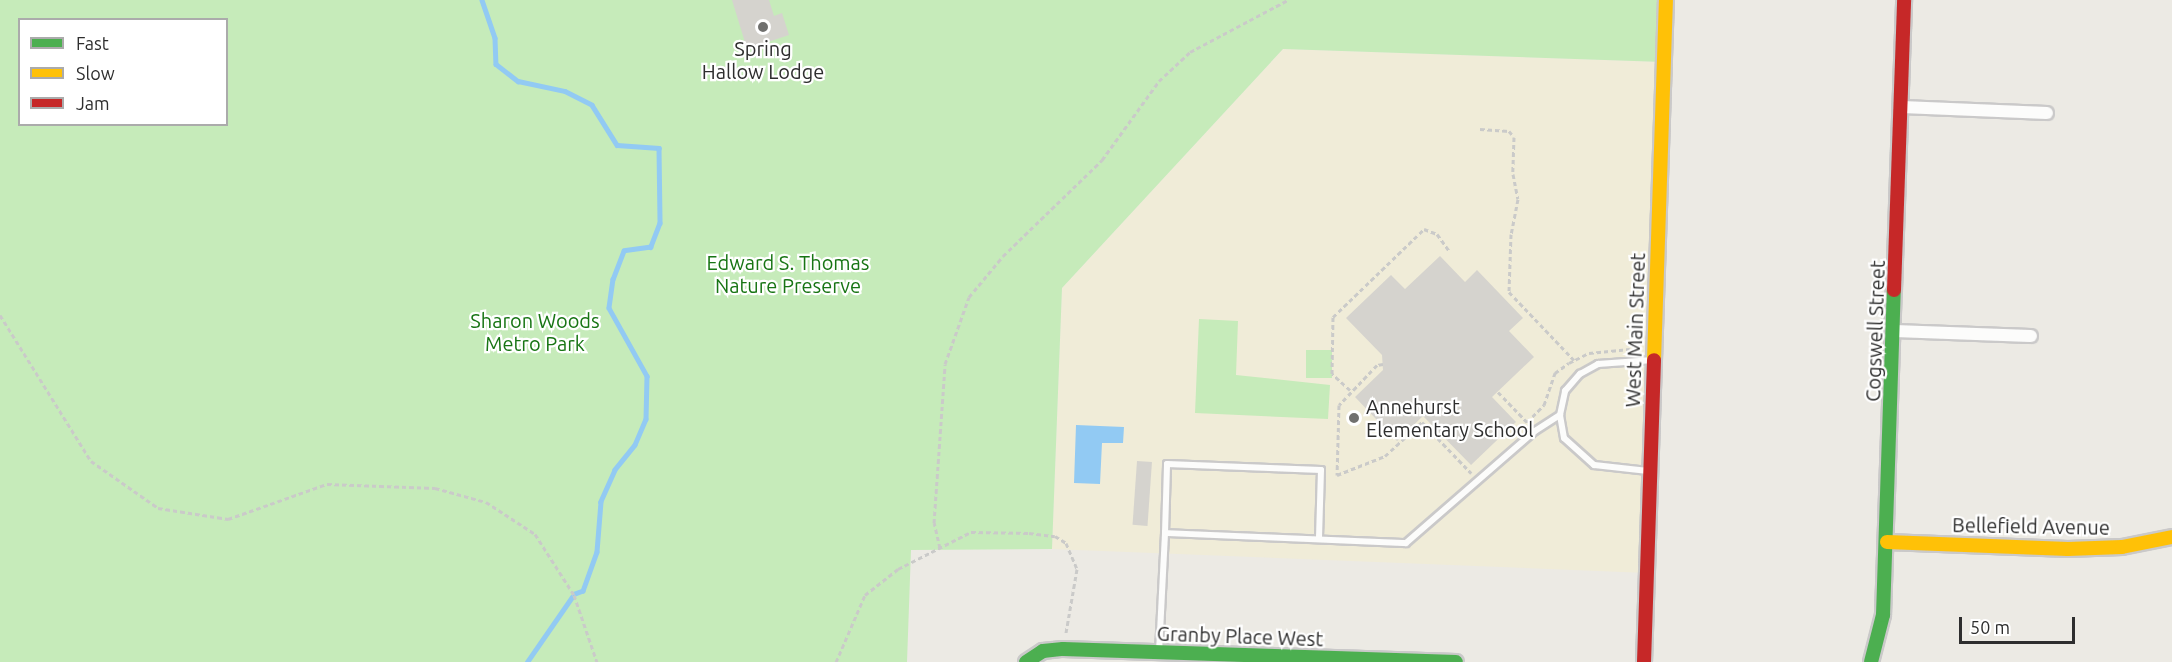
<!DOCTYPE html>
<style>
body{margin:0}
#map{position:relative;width:2172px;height:662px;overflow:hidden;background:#eceae4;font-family:Ubuntu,sans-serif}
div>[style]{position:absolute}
.education>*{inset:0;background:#f0ecd8}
.green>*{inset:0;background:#c6ebba;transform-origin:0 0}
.water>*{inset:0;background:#92caf3}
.stream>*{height:4.5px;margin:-2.25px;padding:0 2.25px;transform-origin:2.25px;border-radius:2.25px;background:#92caf3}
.building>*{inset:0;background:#d5d3ce;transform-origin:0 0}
.path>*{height:3px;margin-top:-1.5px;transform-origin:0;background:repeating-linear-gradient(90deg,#cacac9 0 4.5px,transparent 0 7.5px)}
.roads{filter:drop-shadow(2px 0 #cac9c9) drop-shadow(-2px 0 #cac9c9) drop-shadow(0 2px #cac9c9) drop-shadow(0 -2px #cac9c9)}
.lane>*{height:6px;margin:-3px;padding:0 3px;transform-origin:3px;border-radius:3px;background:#fcfcfb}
.street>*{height:12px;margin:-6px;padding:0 6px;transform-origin:6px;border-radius:6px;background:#fcfcfb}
.fast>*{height:14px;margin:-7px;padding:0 7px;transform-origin:7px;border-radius:7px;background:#4caf50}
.slow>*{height:14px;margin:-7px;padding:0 7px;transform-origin:7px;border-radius:7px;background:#ffc107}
.jam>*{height:14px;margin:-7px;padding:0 7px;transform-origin:7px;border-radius:7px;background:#c62828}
.dots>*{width:16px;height:16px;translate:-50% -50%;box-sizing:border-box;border:3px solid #fff;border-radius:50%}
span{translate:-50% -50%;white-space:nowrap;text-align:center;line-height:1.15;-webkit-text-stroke:4.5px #fff;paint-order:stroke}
.poi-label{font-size:20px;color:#2e2e2e}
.left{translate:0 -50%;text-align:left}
.park-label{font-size:20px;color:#187514}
.street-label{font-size:20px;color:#2e2e2e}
.legend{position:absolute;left:18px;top:18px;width:210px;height:108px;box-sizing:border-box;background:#fff;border:2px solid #ababab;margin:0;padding:8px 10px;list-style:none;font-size:18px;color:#2e2e2e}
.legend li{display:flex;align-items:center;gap:12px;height:30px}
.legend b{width:30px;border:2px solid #ababab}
.scale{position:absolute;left:1959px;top:617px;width:116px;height:27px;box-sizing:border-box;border:3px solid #2e2e2e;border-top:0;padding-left:8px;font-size:18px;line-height:21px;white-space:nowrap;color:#2e2e2e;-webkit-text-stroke:4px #fff;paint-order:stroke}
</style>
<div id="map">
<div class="education">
<div style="clip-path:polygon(1283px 49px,1663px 62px,1647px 573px,1052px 549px,1062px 288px)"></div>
</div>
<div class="green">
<div style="clip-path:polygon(evenodd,0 0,1666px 0,1663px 62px,1283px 49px,1062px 288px,1052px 549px,911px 550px,907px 662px,0 662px,0 0,20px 20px,226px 20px,226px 124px,20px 124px,20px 20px)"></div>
<div style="clip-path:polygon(1199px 319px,1238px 321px,1236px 375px,1330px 385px,1328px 419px,1195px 413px)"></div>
<div style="left:1306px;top:350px;width:26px;height:28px"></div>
</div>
<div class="water">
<div style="clip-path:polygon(1076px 425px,1124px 427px,1123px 443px,1102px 443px,1100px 484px,1074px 483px)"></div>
</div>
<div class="stream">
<div style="left:482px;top:0;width:40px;rotate:71.1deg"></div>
<div style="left:495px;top:38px;width:26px;rotate:88deg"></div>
<div style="left:496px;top:64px;width:28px;rotate:38deg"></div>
<div style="left:518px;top:81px;width:48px;rotate:12deg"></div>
<div style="left:565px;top:91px;width:30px;rotate:27deg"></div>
<div style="left:592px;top:105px;width:47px;rotate:58deg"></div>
<div style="left:617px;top:145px;width:42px;rotate:4.1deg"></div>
<div style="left:659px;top:148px;width:75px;rotate:89.2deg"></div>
<div style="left:660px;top:223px;width:26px;rotate:111deg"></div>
<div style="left:651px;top:247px;width:27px;rotate:172deg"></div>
<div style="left:624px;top:251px;width:30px;rotate:111deg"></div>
<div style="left:613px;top:279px;width:29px;rotate:98deg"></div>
<div style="left:609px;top:308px;width:78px;rotate:60.8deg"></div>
<div style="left:647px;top:376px;width:43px;rotate:91.3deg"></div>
<div style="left:646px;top:419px;width:28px;rotate:113deg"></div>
<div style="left:635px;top:445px;width:32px;rotate:129deg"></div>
<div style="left:615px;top:470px;width:35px;rotate:114deg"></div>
<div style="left:601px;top:502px;width:50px;rotate:94.6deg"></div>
<div style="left:597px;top:552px;width:41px;rotate:109.7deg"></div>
<div style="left:583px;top:591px;width:9px;rotate:159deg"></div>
<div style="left:527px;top:662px;width:79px;rotate:-55.3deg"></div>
</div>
<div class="building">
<div style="clip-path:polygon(732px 0,769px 0,774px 16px,782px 13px,789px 35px,747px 49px)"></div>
<div style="clip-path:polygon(1440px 256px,1465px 282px,1477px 270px,1523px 318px,1509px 331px,1534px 357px,1492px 397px,1516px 422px,1471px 465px,1423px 416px,1397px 441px,1355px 397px,1383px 370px,1382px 355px,1346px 318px,1391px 275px,1405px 289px)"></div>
<div style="left:1137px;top:461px;width:15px;height:64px;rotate:4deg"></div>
</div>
<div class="path">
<div style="left:1480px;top:129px;width:29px;rotate:4deg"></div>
<div style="left:1509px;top:131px;width:8px;rotate:50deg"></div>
<div style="left:1514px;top:137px;width:37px;rotate:92deg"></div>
<div style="left:1513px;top:174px;width:25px;rotate:79deg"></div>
<div style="left:1518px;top:199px;width:36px;rotate:101deg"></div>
<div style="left:1511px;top:234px;width:58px;rotate:92deg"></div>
<div style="left:1509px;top:292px;width:94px;rotate:46.3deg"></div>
<div style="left:0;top:315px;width:172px;rotate:58.1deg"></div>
<div style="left:91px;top:461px;width:82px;rotate:35deg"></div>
<div style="left:158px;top:508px;width:71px;rotate:8.9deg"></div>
<div style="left:228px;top:519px;width:105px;rotate:-19.5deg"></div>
<div style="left:327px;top:484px;width:108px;rotate:2.1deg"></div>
<div style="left:435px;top:488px;width:53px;rotate:15.4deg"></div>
<div style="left:486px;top:502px;width:59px;rotate:33.1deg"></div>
<div style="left:535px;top:534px;width:72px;rotate:57.4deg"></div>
<div style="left:574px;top:595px;width:71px;rotate:71.1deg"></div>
<div style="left:1383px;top:364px;width:6px;rotate:171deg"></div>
<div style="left:1377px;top:365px;width:55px;rotate:133.5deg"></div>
<div style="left:1339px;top:405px;width:70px;rotate:91.6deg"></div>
<div style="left:1337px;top:475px;width:52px;rotate:-21.6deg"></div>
<div style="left:1385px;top:456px;width:50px;rotate:-42.6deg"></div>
<div style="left:1422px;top:422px;width:71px;rotate:46.1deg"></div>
<div style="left:1350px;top:390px;width:24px;rotate:-138deg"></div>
<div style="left:1332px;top:374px;width:57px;rotate:-89deg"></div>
<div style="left:1333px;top:317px;width:127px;rotate:-44deg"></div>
<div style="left:1424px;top:229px;width:14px;rotate:21deg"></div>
<div style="left:1437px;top:234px;width:22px;rotate:54deg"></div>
<div style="left:1498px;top:392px;width:42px;rotate:46deg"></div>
<div style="left:1527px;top:422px;width:24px;rotate:-45deg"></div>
<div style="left:1544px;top:405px;width:34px;rotate:-71deg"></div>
<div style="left:1555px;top:373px;width:17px;rotate:-36deg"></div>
<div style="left:1569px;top:363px;width:22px;rotate:-27deg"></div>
<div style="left:1589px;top:353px;width:41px;rotate:-5.6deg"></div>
<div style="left:940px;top:548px;width:26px;rotate:-103deg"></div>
<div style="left:934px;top:523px;width:159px;rotate:-86deg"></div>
<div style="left:945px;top:364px;width:71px;rotate:-70.3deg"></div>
<div style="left:969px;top:297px;width:53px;rotate:-50.3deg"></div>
<div style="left:1003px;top:256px;width:138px;rotate:-44.1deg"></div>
<div style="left:1102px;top:160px;width:97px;rotate:-54.2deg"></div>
<div style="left:1159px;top:81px;width:42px;rotate:-43.1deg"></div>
<div style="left:1190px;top:52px;width:111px;rotate:-28deg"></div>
<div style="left:836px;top:662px;width:73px;rotate:-66.6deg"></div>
<div style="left:865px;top:595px;width:42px;rotate:-38.2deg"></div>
<div style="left:898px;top:569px;width:82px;rotate:-26.9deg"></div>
<div style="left:971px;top:532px;width:58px;rotate:1deg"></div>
<div style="left:1029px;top:533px;width:26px;rotate:7deg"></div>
<div style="left:1055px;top:536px;width:13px;rotate:32deg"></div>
<div style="left:1066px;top:543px;width:28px;rotate:67deg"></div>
<div style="left:1077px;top:569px;width:65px;rotate:99.8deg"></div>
</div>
<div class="roads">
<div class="lane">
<div style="left:1648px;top:471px;width:54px;rotate:-173.7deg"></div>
<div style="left:1594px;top:465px;width:40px;rotate:-138deg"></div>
<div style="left:1564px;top:438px;width:23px;rotate:-100deg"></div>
<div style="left:1560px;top:415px;width:25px;rotate:-78deg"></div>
<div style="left:1565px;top:391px;width:23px;rotate:-49deg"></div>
<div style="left:1580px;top:374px;width:21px;rotate:-29deg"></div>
<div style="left:1598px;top:364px;width:55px;rotate:-4.2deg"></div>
<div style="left:1165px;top:533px;width:69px;rotate:-88.3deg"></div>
<div style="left:1167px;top:464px;width:154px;rotate:2.2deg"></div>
<div style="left:1321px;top:470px;width:69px;rotate:91.7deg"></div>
<div style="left:1159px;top:652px;width:119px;rotate:-87.1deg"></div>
<div style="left:1165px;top:533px;width:241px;rotate:2.4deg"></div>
<div style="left:1406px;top:543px;width:171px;rotate:-41deg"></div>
<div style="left:1535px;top:431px;width:30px;rotate:-33deg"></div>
</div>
<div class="street">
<div style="left:1902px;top:107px;width:145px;rotate:2.4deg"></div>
<div style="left:1894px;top:331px;width:137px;rotate:2.1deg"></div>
</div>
<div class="fast">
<div style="left:1026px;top:662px;width:20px;rotate:-33deg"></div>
<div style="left:1043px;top:651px;width:20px;rotate:-6deg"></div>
<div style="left:1063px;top:649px;width:393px;rotate:1.9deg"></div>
<div style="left:1871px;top:662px;width:49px;rotate:-75.7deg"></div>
<div style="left:1883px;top:615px;width:325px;rotate:-88.1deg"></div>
</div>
<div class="slow">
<div style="left:1654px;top:360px;width:360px;rotate:-88.1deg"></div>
<div style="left:1887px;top:542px;width:181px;rotate:2.2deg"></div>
<div style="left:2068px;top:549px;width:54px;rotate:-2.1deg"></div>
<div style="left:2122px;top:547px;width:51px;rotate:-11.3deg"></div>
</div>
<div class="jam">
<div style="left:1894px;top:290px;width:290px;rotate:-88deg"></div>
<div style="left:1644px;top:662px;width:302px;rotate:-88.1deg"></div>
</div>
</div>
<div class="dots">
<div style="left:763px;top:27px;background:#70706e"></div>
<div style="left:1354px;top:418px;background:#70706e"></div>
</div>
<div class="poi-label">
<span style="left:763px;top:60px">Spring<br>Hallow Lodge</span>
<span class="left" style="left:1366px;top:418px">Annehurst<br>Elementary School</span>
</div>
<div class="park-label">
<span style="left:788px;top:274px">Edward S. Thomas<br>Nature Preserve</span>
<span style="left:535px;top:332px">Sharon Woods<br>Metro Park</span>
</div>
<div class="street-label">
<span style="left:1635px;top:330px;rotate:-88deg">West Main Street</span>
<span style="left:1875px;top:331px;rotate:-88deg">Cogswell Street</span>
<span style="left:2031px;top:526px;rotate:1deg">Bellefield Avenue</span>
<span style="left:1240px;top:636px;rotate:2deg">Granby Place West</span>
</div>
<ul class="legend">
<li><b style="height:8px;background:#4caf50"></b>Fast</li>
<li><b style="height:8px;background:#ffc107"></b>Slow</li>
<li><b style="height:8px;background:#c62828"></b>Jam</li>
</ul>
<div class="scale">50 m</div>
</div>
